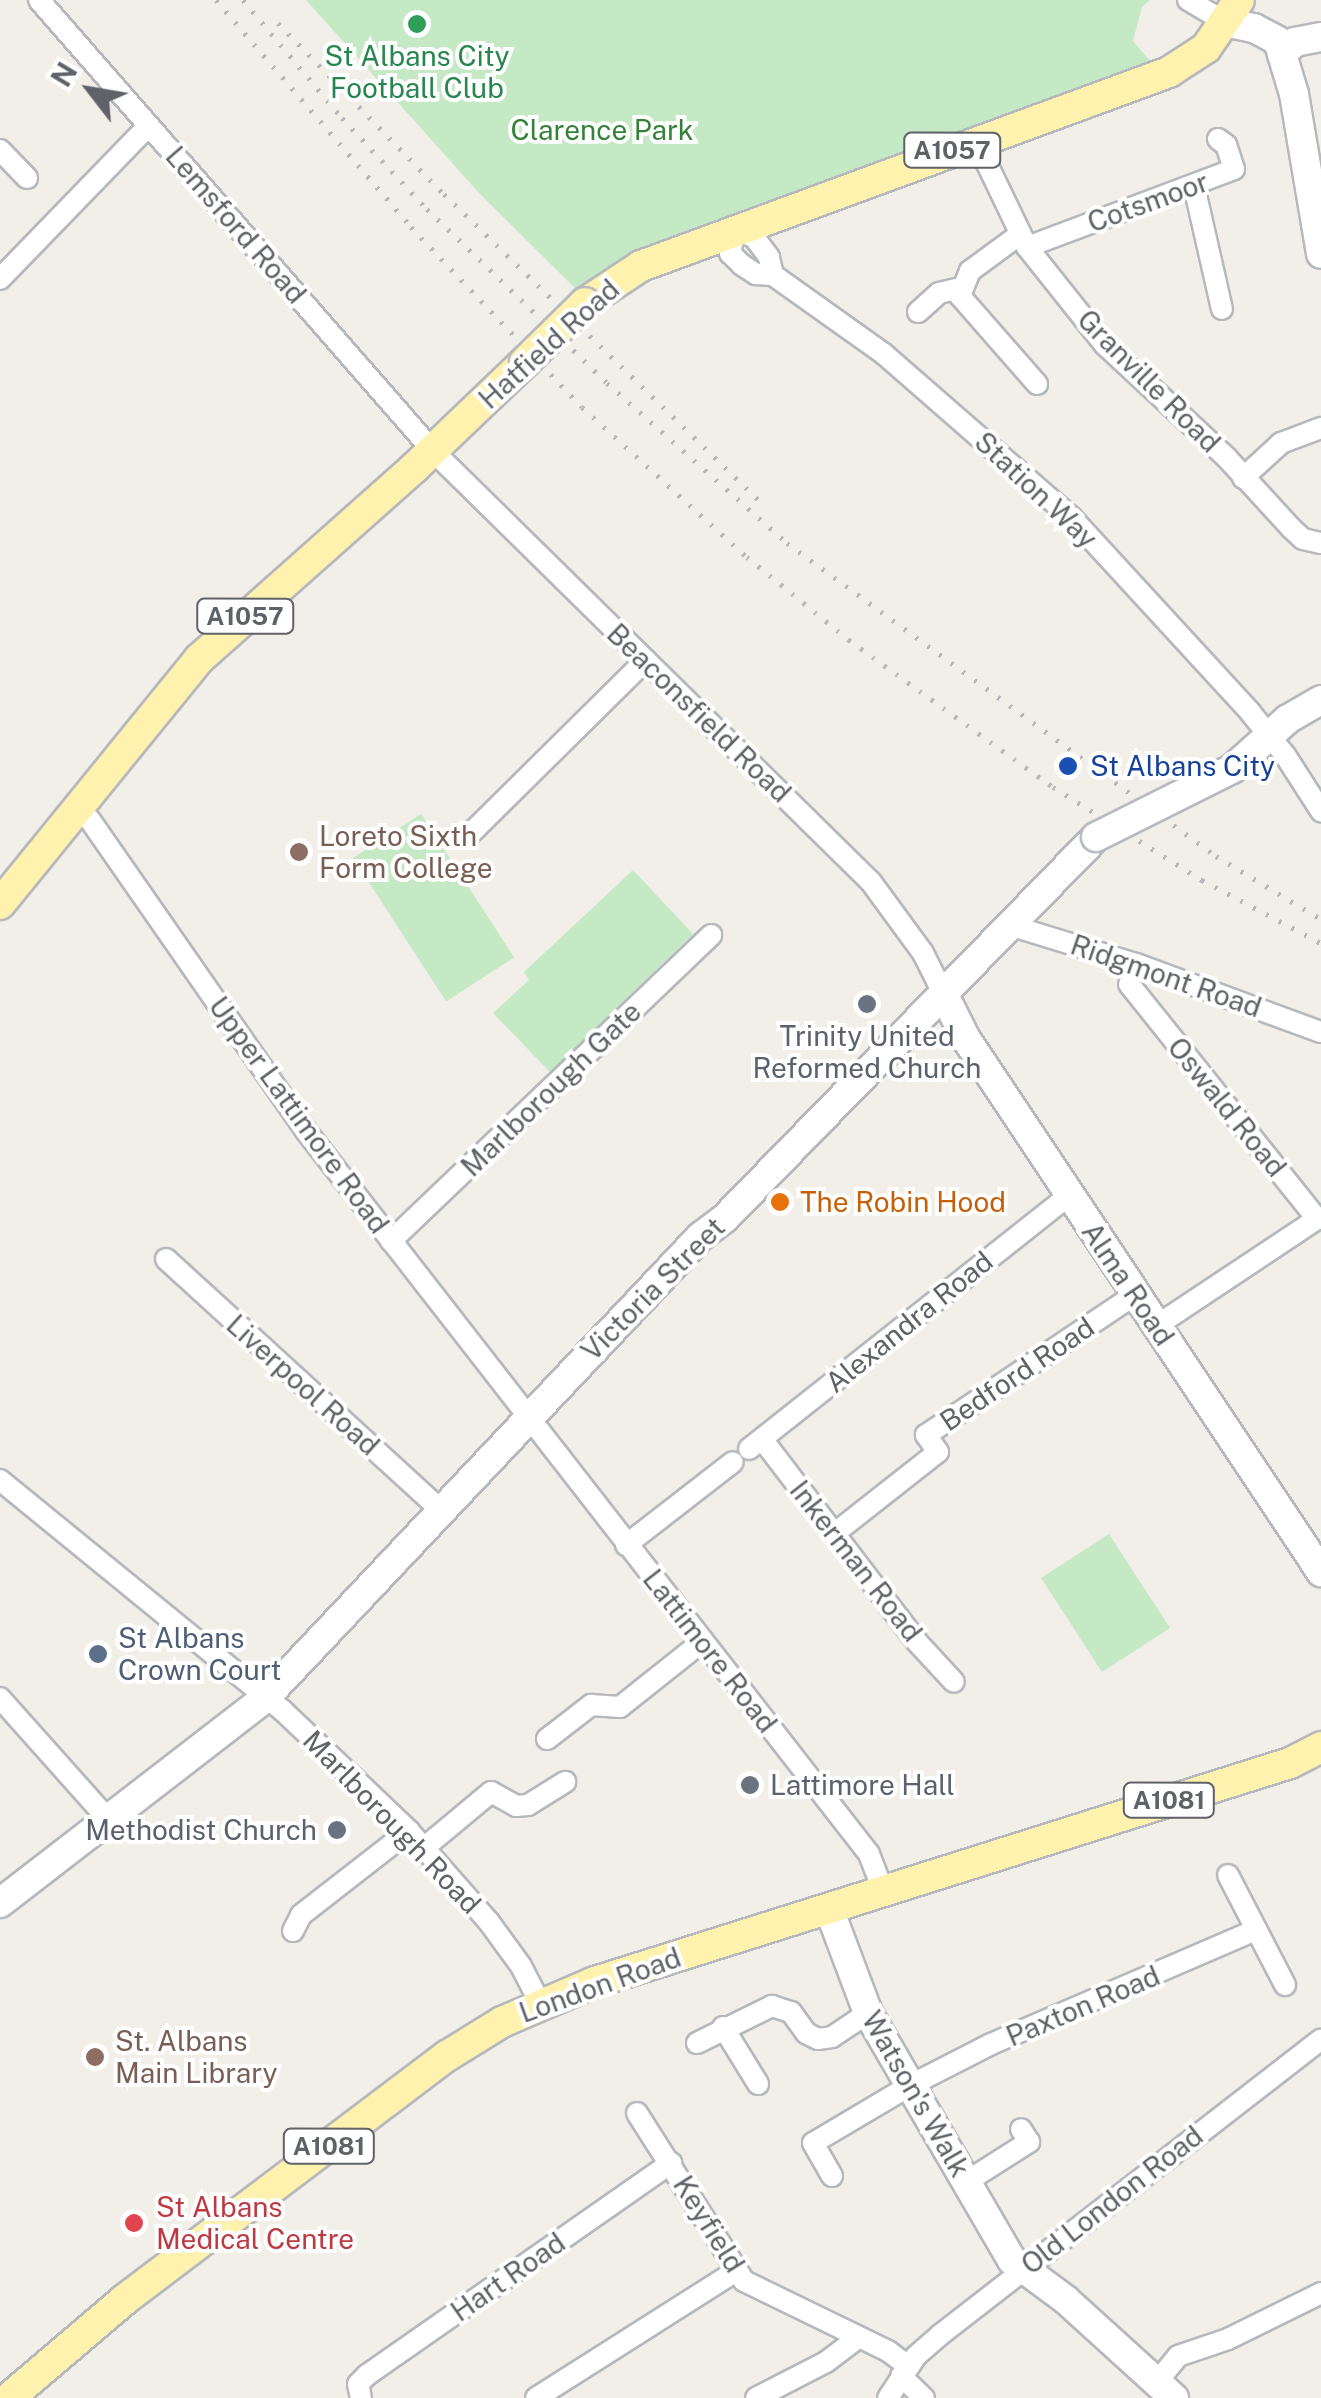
<!DOCTYPE html>
<style>
body{margin:0}
#map{position:relative;width:1321px;height:2398px;overflow:hidden;background:#f1efe8;font-family:"Public Sans",sans-serif}
div>[style]{position:absolute}
.green>*{inset:0;background:#c5e8c5;transform-origin:0 0}
.roads{filter:drop-shadow(2px 0 #b5b8bc) drop-shadow(-2px 0 #b5b8bc) drop-shadow(0 2px #b5b8bc) drop-shadow(0 -2px #b5b8bc)}
.street>*{height:20px;margin:-10px;padding:0 10px;transform-origin:10px;border-radius:10px;background:#fff}
.secondary>*{height:28px;margin:-14px;padding:0 14px;transform-origin:14px;border-radius:14px;background:#fff}
.primary>*{height:30px;margin:-15px;padding:0 15px;transform-origin:15px;border-radius:15px;background:#fff2af}
.rail>*{height:5px;margin-top:-2.5px;transform-origin:0;background:repeating-linear-gradient(90deg,#b6b7b8 0 2.5px,transparent 0 14.5px)}
.bridges{filter:drop-shadow(2px 0 #b6babf) drop-shadow(-2px 0 #b6babf) drop-shadow(0 2px #b6babf) drop-shadow(0 -2px #b6babf)}
.secondary-bridge>*{height:28px;margin:-14px;padding:0 14px;transform-origin:14px;border-radius:14px;background:#fff}
.primary-bridge>*{height:30px;margin:-15px;padding:0 15px;transform-origin:15px;border-radius:15px;background:#fff2af}
.dots>*{width:28px;height:28px;translate:-50% -50%;box-sizing:border-box;border:5px solid #fff;border-radius:50%}
span{translate:-50% -50%;white-space:nowrap;text-align:center;line-height:1.15;-webkit-text-stroke:8px #fff;paint-order:stroke}
.shield-label span{padding:2px 8px;background:#fff;border:2px solid;border-radius:8px;-webkit-text-stroke-width:0}
.shield-label{font-size:25px;color:#5f6368;font-weight:700}
.leisure-label{font-size:28px;color:#27864d}
.park-label{font-size:28px;color:#348238}
.street-label{font-size:28px;color:#5f6368}
.transit-label{font-size:28px;color:#164399}
.left{translate:0 -50%;text-align:left}
.education-label{font-size:28px;color:#785e54}
.worship-label{font-size:28px;color:#5b616d}
.right{translate:-100% -50%;text-align:right}
.food-label{font-size:28px;color:#c56008}
.service-label{font-size:28px;color:#4e5e75}
.health-label{font-size:28px;color:#be3a42}
.north{position:absolute;left:40px;top:40px;width:100px;height:100px;-webkit-text-stroke:8px #fff;paint-order:stroke;rotate:301deg;font-size:28px;font-weight:700;line-height:40px;text-align:center;color:#5f6368}
.north::after{content:'';display:block;margin:auto;width:35px;height:45px;background:#5f6368;clip-path:polygon(50% 0,100% 100%,50% 72%,0 100%)}
</style>
<div id="map">
<div class="green">
<div style="clip-path:polygon(306px 0,1150px 0,1142px 7px,1133px 41px,1151px 62px,584px 297px,479px 193px)"></div>
<div style="left:421px;top:814px;width:171px;height:81px;rotate:57deg"></div>
<div style="clip-path:polygon(633px 870px,693px 934px,550px 1072px,493px 1013px,529px 980px,524px 972px)"></div>
<div style="left:1109px;top:1534px;width:112px;height:81px;rotate:57deg"></div>
</div>
<div class="roads">
<div class="street">
<div style="left:39px;top:0;width:599px;rotate:48.86deg"></div>
<div style="left:433px;top:451px;width:614px;rotate:44.54deg"></div>
<div style="left:871px;top:882px;width:88px;rotate:53.8deg"></div>
<div style="left:923px;top:953px;width:45px;rotate:63.4deg"></div>
<div style="left:1188px;top:0;width:43px;rotate:30.7deg"></div>
<div style="left:976px;top:141px;width:118px;rotate:64.3deg"></div>
<div style="left:1027px;top:247px;width:125px;rotate:51.5deg"></div>
<div style="left:1105px;top:345px;width:165px;rotate:42.8deg"></div>
<div style="left:1226px;top:457px;width:96px;rotate:47.5deg"></div>
<div style="left:1291px;top:528px;width:16px;rotate:43deg"></div>
<div style="left:1303px;top:539px;width:18px;rotate:13deg"></div>
<div style="left:0;top:150px;width:39px;rotate:46deg"></div>
<div style="left:1194px;top:186px;width:126px;rotate:77.2deg"></div>
<div style="left:1019px;top:235px;width:61px;rotate:143.7deg"></div>
<div style="left:970px;top:271px;width:27px;rotate:112deg"></div>
<div style="left:960px;top:296px;width:117px;rotate:48.8deg"></div>
<div style="left:1027px;top:247px;width:221px;rotate:-20.6deg"></div>
<div style="left:1234px;top:169px;width:25px;rotate:-108deg"></div>
<div style="left:1226px;top:145px;width:10px;rotate:-143deg"></div>
<div style="left:773px;top:275px;width:18px;rotate:-103deg"></div>
<div style="left:769px;top:257px;width:25px;rotate:-127deg"></div>
<div style="left:754px;top:237px;width:20px;rotate:-160deg"></div>
<div style="left:735px;top:230px;width:24px;rotate:102deg"></div>
<div style="left:730px;top:253px;width:17px;rotate:45deg"></div>
<div style="left:742px;top:265px;width:17px;rotate:33deg"></div>
<div style="left:756px;top:274px;width:17px;rotate:3deg"></div>
<div style="left:773px;top:275px;width:136px;rotate:35.4deg"></div>
<div style="left:884px;top:354px;width:248px;rotate:41.1deg"></div>
<div style="left:1071px;top:517px;width:265px;rotate:47.4deg"></div>
<div style="left:1250px;top:712px;width:55px;rotate:50.9deg"></div>
<div style="left:1285px;top:755px;width:67px;rotate:57.3deg"></div>
<div style="left:0;top:279px;width:214px;rotate:-45.9deg"></div>
<div style="left:918px;top:312px;width:28px;rotate:-42deg"></div>
<div style="left:939px;top:293px;width:22px;rotate:-13deg"></div>
<div style="left:1243px;top:478px;width:52px;rotate:-42.6deg"></div>
<div style="left:1281px;top:443px;width:43px;rotate:-20.6deg"></div>
<div style="left:78px;top:809px;width:16px;rotate:43deg"></div>
<div style="left:90px;top:820px;width:379px;rotate:55.2deg"></div>
<div style="left:306px;top:1131px;width:916px;rotate:52.09deg"></div>
<div style="left:869px;top:1854px;width:39px;rotate:69deg"></div>
<div style="left:466px;top:838px;width:253px;rotate:-44.7deg"></div>
<div style="left:1009px;top:925px;width:133px;rotate:17.1deg"></div>
<div style="left:1136px;top:964px;width:197px;rotate:20.2deg"></div>
<div style="left:1129px;top:984px;width:301px;rotate:51.3deg"></div>
<div style="left:1317px;top:1219px;width:193px;rotate:146.4deg"></div>
<div style="left:391px;top:1241px;width:443px;rotate:-43.7deg"></div>
<div style="left:166px;top:1259px;width:372px;rotate:42.4deg"></div>
<div style="left:762px;top:1439px;width:255px;rotate:52.6deg"></div>
<div style="left:917px;top:1642px;width:54px;rotate:47.2deg"></div>
<div style="left:749px;top:1449px;width:409px;rotate:-38.4deg"></div>
<div style="left:0;top:1480px;width:364px;rotate:39.2deg"></div>
<div style="left:282px;top:1710px;width:175px;rotate:43.6deg"></div>
<div style="left:409px;top:1831px;width:121px;rotate:48.7deg"></div>
<div style="left:489px;top:1922px;width:54px;rotate:54deg"></div>
<div style="left:521px;top:1966px;width:44px;rotate:62.9deg"></div>
<div style="left:835px;top:1533px;width:131px;rotate:-38.2deg"></div>
<div style="left:938px;top:1452px;width:21px;rotate:-125deg"></div>
<div style="left:926px;top:1435px;width:251px;rotate:-33.9deg"></div>
<div style="left:626px;top:1545px;width:135px;rotate:-37.8deg"></div>
<div style="left:0;top:1698px;width:161px;rotate:48.3deg"></div>
<div style="left:547px;top:1739px;width:56px;rotate:-37.7deg"></div>
<div style="left:591px;top:1705px;width:29px;rotate:4deg"></div>
<div style="left:620px;top:1707px;width:106px;rotate:-38.5deg"></div>
<div style="left:425px;top:1847px;width:86px;rotate:-39.8deg"></div>
<div style="left:491px;top:1792px;width:29px;rotate:29deg"></div>
<div style="left:516px;top:1806px;width:12px;rotate:-5deg"></div>
<div style="left:528px;top:1805px;width:44px;rotate:-31.9deg"></div>
<div style="left:1228px;top:1875px;width:124px;rotate:62.6deg"></div>
<div style="left:293px;top:1931px;width:18px;rotate:-63deg"></div>
<div style="left:301px;top:1915px;width:137px;rotate:-37.9deg"></div>
<div style="left:723px;top:2027px;width:67px;rotate:58.4deg"></div>
<div style="left:697px;top:2043px;width:84px;rotate:-26.3deg"></div>
<div style="left:772px;top:2006px;width:20px;rotate:18deg"></div>
<div style="left:791px;top:2012px;width:26px;rotate:54deg"></div>
<div style="left:806px;top:2033px;width:13px;rotate:27deg"></div>
<div style="left:818px;top:2039px;width:14px;rotate:-8deg"></div>
<div style="left:832px;top:2037px;width:43px;rotate:-33.7deg"></div>
<div style="left:637px;top:2113px;width:199px;rotate:57.5deg"></div>
<div style="left:744px;top:2281px;width:160px;rotate:25.9deg"></div>
<div style="left:888px;top:2351px;width:25px;rotate:37deg"></div>
<div style="left:832px;top:2176px;width:38px;rotate:-120deg"></div>
<div style="left:813px;top:2143px;width:114px;rotate:-30.6deg"></div>
<div style="left:911px;top:2085px;width:90px;rotate:-27.1deg"></div>
<div style="left:991px;top:2044px;width:288px;rotate:-23.3deg"></div>
<div style="left:966px;top:2182px;width:75px;rotate:-32.4deg"></div>
<div style="left:1029px;top:2142px;width:15px;rotate:-122deg"></div>
<div style="left:901px;top:2376px;width:32px;rotate:44deg"></div>
<div style="left:1157px;top:2382px;width:33px;rotate:-51deg"></div>
<div style="left:1178px;top:2356px;width:53px;rotate:-18.8deg"></div>
<div style="left:1228px;top:2339px;width:104px;rotate:-26.3deg"></div>
<div style="left:361px;top:2398px;width:14px;rotate:-102deg"></div>
<div style="left:358px;top:2384px;width:13px;rotate:-45deg"></div>
<div style="left:367px;top:2375px;width:371px;rotate:-34.9deg"></div>
<div style="left:536px;top:2398px;width:237px;rotate:-32.4deg"></div>
<div style="left:756px;top:2398px;width:79px;rotate:-27.2deg"></div>
<div style="left:826px;top:2362px;width:39px;rotate:-37deg"></div>
<div style="left:888px;top:2398px;width:50px;rotate:-56.3deg"></div>
<div style="left:916px;top:2356px;width:32px;rotate:-41deg"></div>
<div style="left:940px;top:2335px;width:482px;rotate:-37.8deg"></div>
</div>
<div class="secondary">
<div style="left:1225px;top:22px;width:30px;rotate:12deg"></div>
<div style="left:1254px;top:28px;width:27px;rotate:28deg"></div>
<div style="left:1278px;top:41px;width:55px;rotate:73.2deg"></div>
<div style="left:1294px;top:94px;width:162px;rotate:80.4deg"></div>
<div style="left:1282px;top:54px;width:18px;rotate:-43deg"></div>
<div style="left:1295px;top:42px;width:26px;rotate:-11deg"></div>
<div style="left:1232px;top:769px;width:75px;rotate:-41.8deg"></div>
<div style="left:1288px;top:719px;width:38px;rotate:-30deg"></div>
<div style="left:943px;top:993px;width:49px;rotate:63.4deg"></div>
<div style="left:965px;top:1037px;width:643px;rotate:56.36deg"></div>
<div style="left:0;top:1903px;width:335px;rotate:-37.7deg"></div>
<div style="left:265px;top:1698px;width:634px;rotate:-46.66deg"></div>
<div style="left:700px;top:1237px;width:31px;rotate:-37deg"></div>
<div style="left:725px;top:1218px;width:532px;rotate:-45.76deg"></div>
<div style="left:829px;top:1909px;width:111px;rotate:69.4deg"></div>
<div style="left:868px;top:2013px;width:286px;rotate:59.8deg"></div>
<div style="left:1012px;top:2260px;width:67px;rotate:36.5deg"></div>
<div style="left:1066px;top:2300px;width:146px;rotate:42.2deg"></div>
</div>
<div class="primary">
<div style="left:585px;top:303px;width:67px;rotate:-33.5deg"></div>
<div style="left:641px;top:266px;width:563px;rotate:-20.17deg"></div>
<div style="left:1169px;top:72px;width:44px;rotate:-33deg"></div>
<div style="left:1206px;top:48px;width:58px;rotate:-55.5deg"></div>
<div style="left:0;top:904px;width:316px;rotate:-50.9deg"></div>
<div style="left:199px;top:659px;width:288px;rotate:-41.6deg"></div>
<div style="left:414px;top:468px;width:153px;rotate:-43.7deg"></div>
<div style="left:9px;top:2398px;width:151px;rotate:-40.4deg"></div>
<div style="left:124px;top:2300px;width:405px;rotate:-37.1deg"></div>
<div style="left:447px;top:2056px;width:65px;rotate:-31.7deg"></div>
<div style="left:502px;top:2022px;width:101px;rotate:-23.3deg"></div>
<div style="left:595px;top:1982px;width:729px;rotate:-17.49deg"></div>
<div style="left:1290px;top:1763px;width:35px;rotate:-27deg"></div>
</div>
</div>
<div class="rail">
<div style="left:216px;top:0;width:299px;rotate:49.3deg"></div>
<div style="left:411px;top:227px;width:248px;rotate:46.5deg"></div>
<div style="left:582px;top:407px;width:223px;rotate:42.3deg"></div>
<div style="left:747px;top:557px;width:132px;rotate:39.1deg"></div>
<div style="left:849px;top:640px;width:251px;rotate:35.8deg"></div>
<div style="left:1053px;top:787px;width:176px;rotate:32deg"></div>
<div style="left:1202px;top:880px;width:135px;rotate:27.9deg"></div>
<div style="left:243px;top:0;width:154px;rotate:50deg"></div>
<div style="left:342px;top:118px;width:125px;rotate:47deg"></div>
<div style="left:427px;top:209px;width:250px;rotate:44deg"></div>
<div style="left:607px;top:383px;width:241px;rotate:41.6deg"></div>
<div style="left:787px;top:543px;width:531px;rotate:36.11deg"></div>
<div style="left:1216px;top:856px;width:122px;rotate:31deg"></div>
<div style="left:278px;top:23px;width:238px;rotate:45.9deg"></div>
<div style="left:444px;top:194px;width:446px;rotate:44.2deg"></div>
</div>
<div class="bridges">
<div class="secondary-bridge">
<div style="left:1096px;top:837px;width:152px;rotate:-26.6deg"></div>
</div>
<div class="primary-bridge">
<div style="left:525px;top:362px;width:84px;rotate:-44.5deg"></div>
</div>
</div>
<div class="dots">
<div style="left:417px;top:24px;background:#2e9e5b"></div>
<div style="left:1068px;top:766px;background:#1a4fb4"></div>
<div style="left:299px;top:852px;background:#8d6e63"></div>
<div style="left:867px;top:1004px;background:#6b7280"></div>
<div style="left:780px;top:1202px;background:#e8710a"></div>
<div style="left:98px;top:1654px;background:#5c6f8a"></div>
<div style="left:750px;top:1785px;background:#6b7280"></div>
<div style="left:337px;top:1830px;background:#6b7280"></div>
<div style="left:95px;top:2057px;background:#8d6e63"></div>
<div style="left:134px;top:2223px;background:#e0444e"></div>
</div>
<div class="shield-label">
<span style="left:952px;top:150px">A1057</span>
<span style="left:245px;top:616px">A1057</span>
<span style="left:1169px;top:1800px">A1081</span>
<span style="left:329px;top:2146px">A1081</span>
</div>
<div class="leisure-label">
<span style="left:417px;top:72px">St Albans City<br>Football Club</span>
</div>
<div class="park-label">
<span style="left:602px;top:130px">Clarence Park</span>
</div>
<div class="street-label">
<span style="left:1148px;top:202px;rotate:-20deg">Cotsmoor</span>
<span style="left:236px;top:225px;rotate:49deg">Lemsford Road</span>
<span style="left:549px;top:344px;rotate:-42deg">Hatfield Road</span>
<span style="left:1149px;top:381px;rotate:45deg">Granville Road</span>
<span style="left:1036px;top:490px;rotate:43deg">Station Way</span>
<span style="left:699px;top:713px;rotate:44deg">Beaconsfield Road</span>
<span style="left:1166px;top:976px;rotate:19deg">Ridgmont Road</span>
<span style="left:551px;top:1089px;rotate:-44deg">Marlborough Gate</span>
<span style="left:1227px;top:1107px;rotate:51deg">Oswald Road</span>
<span style="left:299px;top:1115px;rotate:54deg">Upper Lattimore Road</span>
<span style="left:1128px;top:1284px;rotate:56deg">Alma Road</span>
<span style="left:653px;top:1289px;rotate:-45deg">Victoria Street</span>
<span style="left:909px;top:1322px;rotate:-39deg">Alexandra Road</span>
<span style="left:1017px;top:1374px;rotate:-34deg">Bedford Road</span>
<span style="left:303px;top:1385px;rotate:42deg">Liverpool Road</span>
<span style="left:856px;top:1561px;rotate:52deg">Inkerman Road</span>
<span style="left:710px;top:1651px;rotate:52deg">Lattimore Road</span>
<span style="left:392px;top:1822px;rotate:46deg">Marlborough Road</span>
<span style="left:600px;top:1985px;rotate:-20deg">London Road</span>
<span style="left:1083px;top:2006px;rotate:-23deg">Paxton Road</span>
<span style="left:916px;top:2094px;rotate:60deg">Watson's Walk</span>
<span style="left:1112px;top:2200px;rotate:-38deg">Old London Road</span>
<span style="left:709px;top:2224px;rotate:58deg">Keyfield</span>
<span style="left:508px;top:2277px;rotate:-35deg">Hart Road</span>
</div>
<div class="transit-label">
<span class="left" style="left:1090px;top:766px">St Albans City</span>
</div>
<div class="education-label">
<span class="left" style="left:319px;top:852px">Loreto Sixth<br>Form College</span>
<span class="left" style="left:115px;top:2057px">St. Albans<br>Main Library</span>
</div>
<div class="worship-label">
<span style="left:867px;top:1052px">Trinity United<br>Reformed Church</span>
<span class="left" style="left:770px;top:1785px">Lattimore Hall</span>
<span class="right" style="left:317px;top:1830px">Methodist Church</span>
</div>
<div class="food-label">
<span class="left" style="left:800px;top:1202px">The Robin Hood</span>
</div>
<div class="service-label">
<span class="left" style="left:118px;top:1654px">St Albans<br>Crown Court</span>
</div>
<div class="health-label">
<span class="left" style="left:156px;top:2223px">St Albans<br>Medical Centre</span>
</div>
<div class="north">N</div>
</div>
